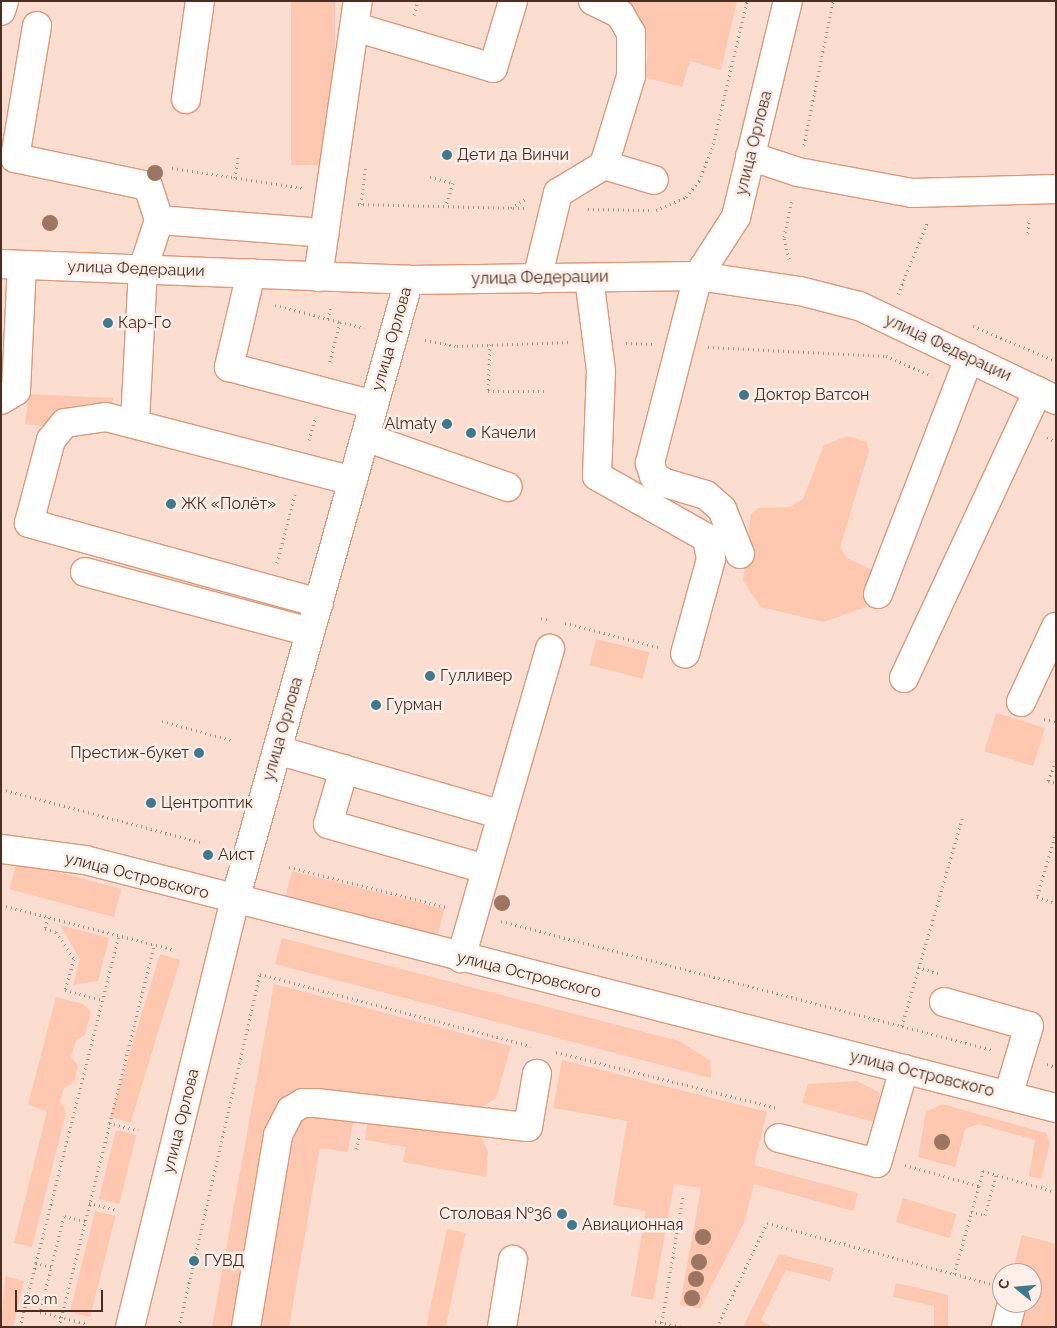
<!DOCTYPE html>
<meta charset="utf-8">
<style>
body{margin:0}
#map{position:relative;width:1057px;height:1328px;overflow:hidden;background:#fcded1;font-family:Raleway,sans-serif}
div>[style]{position:absolute}
.green>*{inset:0;background:#fdc7b0;transform-origin:0 0}
.path>*{height:3px;margin-top:-1.5px;transform-origin:0;background:repeating-linear-gradient(90deg,#ad8f82 0 1px,transparent 0 5px)}
.roads{filter:drop-shadow(1px 0 #de9878) drop-shadow(-1px 0 #de9878) drop-shadow(0 1px #de9878) drop-shadow(0 -1px #de9878)}
.minor>*{height:28px;margin:-14px;padding:0 14px;transform-origin:14px;border-radius:14px;background:#fff}
.major>*{height:28px;margin:-14px;padding:0 14px;transform-origin:14px;border-radius:14px;background:#fff}
.trees>*{width:16px;height:16px;margin:-8px;border-radius:50%;background:#9c7663}
.dots>*{width:14px;height:14px;translate:-50% -50%;box-sizing:border-box;border:2px solid #feefe8;border-radius:50%}
span{translate:-50% -50%;white-space:nowrap;text-align:center;line-height:1.15;-webkit-text-stroke:5px #feefe8;paint-order:stroke}
.street-label{font-size:16px;color:#4b2e21}
.poi-label{font-size:16px;color:#4b2e21}
.left{translate:0 -50%;text-align:left}
.right{translate:-100% -50%;text-align:right}
.frame{position:absolute;inset:0;border:2px solid #4b2e21;pointer-events:none}
.north{position:absolute;left:992px;top:1263px;width:50px;height:50px;box-sizing:border-box;background:#feefe8;border:1px solid #b6a298;border-radius:50%;rotate:287deg;font-size:14px;font-weight:700;line-height:20px;text-align:center;color:#4b2e21}
.north::after{content:'';display:block;margin:auto;width:18px;height:22px;background:#3d7a90;clip-path:polygon(50% 0,100% 100%,50% 72%,0 100%)}
.scale{position:absolute;left:15px;top:1290px;width:88px;height:22px;box-sizing:border-box;border:2px solid #4b2e21;border-top:0;padding-left:6px;font-size:15px;line-height:18px;white-space:nowrap;color:#4b2e21;-webkit-text-stroke:4px #feefe8;paint-order:stroke}
</style>
<div id="map">
<div class="green">
<div style="left:291px;top:1px;width:44px;height:164px"></div>
<div style="clip-path:polygon(622px 1px,737px 1px,721px 70px,690px 61px,682px 87px,643px 77px,648px 55px,645px 36px)"></div>
<div style="clip-path:polygon(29px 394px,113px 398px,112px 407px,61px 412px,41px 426px,25px 424px)"></div>
<div style="clip-path:polygon(848px 436px,866px 442px,869px 451px,840px 547px,847px 558px,873px 570px,872px 598px,863px 608px,824px 622px,761px 607px,743px 581px,751px 514px,758px 508px,790px 507px,803px 499px,824px 445px)"></div>
<div style="left:596px;top:639px;width:55px;height:27px;rotate:14deg"></div>
<div style="left:996px;top:713px;width:51px;height:40px;rotate:17deg"></div>
<div style="left:17px;top:861px;width:108px;height:29px;rotate:15deg"></div>
<div style="left:292px;top:871px;width:157px;height:30px;rotate:14deg"></div>
<div style="clip-path:polygon(60px 925px,109px 938px,98px 981px,73px 985px,80px 959px)"></div>
<div style="clip-path:polygon(282px 938px,679px 1041px,710px 1060px,711px 1078px,275px 964px)"></div>
<div style="left:160px;top:954px;width:21px;height:170px;rotate:17deg"></div>
<div style="clip-path:polygon(274px 984px,511px 1046px,496px 1098px,477px 1110px,295px 1096px,237px 1327px,212px 1327px)"></div>
<div style="clip-path:polygon(56px 997px,83px 1004px,91px 1012px,85px 1035px,76px 1040px,71px 1057px,78px 1066px,74px 1082px,64px 1088px,60px 1101px,66px 1113px,32px 1247px,14px 1243px,47px 1111px,28px 1105px)"></div>
<div style="clip-path:polygon(562px 1060px,767px 1112px,754px 1165px,858px 1193px,853px 1211px,754px 1184px,744px 1223px,700px 1309px,680px 1305px,701px 1188px,674px 1184px,653px 1300px,631px 1296px,646px 1211px,613px 1205px,627px 1121px,553px 1108px)"></div>
<div style="clip-path:polygon(857px 1081px,880px 1093px,874px 1122px,802px 1103px,808px 1084px)"></div>
<div style="clip-path:polygon(942px 1104px,1046px 1133px,1050px 1143px,1041px 1179px,1029px 1176px,1035px 1140px,979px 1124px,965px 1129px,955px 1167px,918px 1157px,926px 1112px)"></div>
<div style="clip-path:polygon(301px 1114px,354px 1115px,348px 1152px,320px 1148px,289px 1327px,253px 1327px,288px 1131px)"></div>
<div style="clip-path:polygon(368px 1116px,479px 1132px,488px 1151px,486px 1177px,403px 1162px,406px 1147px,365px 1140px)"></div>
<div style="left:116px;top:1130px;width:21px;height:71px;rotate:14deg"></div>
<div style="left:903px;top:1198px;width:56px;height:25px;rotate:17deg"></div>
<div style="left:95px;top:1211px;width:21px;height:104px;rotate:14deg"></div>
<div style="left:447px;top:1229px;width:19px;height:100px;rotate:12deg"></div>
<div style="clip-path:polygon(1022px 1235px,1056px 1244px,1056px 1327px,1018px 1327px,1024px 1303px,1032px 1303px,1032px 1273px,1012px 1273px)"></div>
<div style="clip-path:polygon(779px 1254px,834px 1268px,830px 1281px,786px 1270px,761px 1320px,772px 1327px,743px 1327px)"></div>
<div style="clip-path:polygon(5px 1276px,24px 1281px,13px 1327px,1px 1327px)"></div>
<div style="clip-path:polygon(896px 1283px,948px 1295px,948px 1327px,934px 1327px,934px 1306px,893px 1297px)"></div>
</div>
<div class="path">
<div style="left:414px;top:15px;width:15px;rotate:-74deg"></div>
<div style="left:804px;top:145px;width:147px;rotate:-78.6deg"></div>
<div style="left:172px;top:168px;width:132px;rotate:8.7deg"></div>
<div style="left:430px;top:177px;width:24px;rotate:15deg"></div>
<div style="left:453px;top:183px;width:24px;rotate:107deg"></div>
<div style="left:235px;top:178px;width:22px;rotate:-82deg"></div>
<div style="left:358px;top:204px;width:166px;rotate:1.4deg"></div>
<div style="left:361px;top:204px;width:39px;rotate:-83deg"></div>
<div style="left:511px;top:208px;width:19px;rotate:-32deg"></div>
<div style="left:588px;top:209px;width:61px;rotate:0.9deg"></div>
<div style="left:656px;top:210px;width:33px;rotate:-23deg"></div>
<div style="left:686px;top:197px;width:21px;rotate:-51deg"></div>
<div style="left:699px;top:181px;width:35px;rotate:-68deg"></div>
<div style="left:712px;top:149px;width:152px;rotate:-76.7deg"></div>
<div style="left:1028px;top:233px;width:15px;rotate:-86deg"></div>
<div style="left:789px;top:259px;width:23px;rotate:-103deg"></div>
<div style="left:784px;top:237px;width:38px;rotate:-78deg"></div>
<div style="left:898px;top:294px;width:79px;rotate:-67.7deg"></div>
<div style="left:275px;top:305px;width:67px;rotate:14.7deg"></div>
<div style="left:340px;top:322px;width:44px;rotate:104.3deg"></div>
<div style="left:328px;top:319px;width:14px;rotate:-78deg"></div>
<div style="left:340px;top:322px;width:25px;rotate:14deg"></div>
<div style="left:973px;top:326px;width:90px;rotate:22.9deg"></div>
<div style="left:425px;top:340px;width:33px;rotate:11deg"></div>
<div style="left:457px;top:346px;width:112px;rotate:-2deg"></div>
<div style="left:626px;top:343px;width:26px;rotate:2deg"></div>
<div style="left:490px;top:344px;width:47px;rotate:92.4deg"></div>
<div style="left:488px;top:391px;width:58px"></div>
<div style="left:708px;top:347px;width:178px;rotate:2.9deg"></div>
<div style="left:886px;top:356px;width:50px;rotate:23.5deg"></div>
<div style="left:1047px;top:437px;width:10px;rotate:29deg"></div>
<div style="left:309px;top:440px;width:22px;rotate:-74deg"></div>
<div style="left:277px;top:563px;width:71px;rotate:-75.4deg"></div>
<div style="left:541px;top:618px;width:8px;rotate:14deg"></div>
<div style="left:565px;top:623px;width:96px;rotate:14.5deg"></div>
<div style="left:1044px;top:719px;width:12px;rotate:14deg"></div>
<div style="left:162px;top:721px;width:72px;rotate:15.4deg"></div>
<div style="left:1056px;top:761px;width:22px;rotate:112deg"></div>
<div style="left:1048px;top:781px;width:8px;rotate:14deg"></div>
<div style="left:1px;top:789px;width:210px;rotate:14.9deg"></div>
<div style="left:1056px;top:832px;width:68px;rotate:106.3deg"></div>
<div style="left:1037px;top:897px;width:20px;rotate:18deg"></div>
<div style="left:289px;top:867px;width:162px;rotate:14.3deg"></div>
<div style="left:1px;top:905px;width:180px;rotate:14.5deg"></div>
<div style="left:48px;top:917px;width:12px;rotate:104deg"></div>
<div style="left:45px;top:929px;width:11px;rotate:15deg"></div>
<div style="left:56px;top:932px;width:32px;rotate:56deg"></div>
<div style="left:74px;top:959px;width:32px;rotate:106deg"></div>
<div style="left:65px;top:990px;width:38px;rotate:15deg"></div>
<div style="left:501px;top:921px;width:509px;rotate:14.69deg"></div>
<div style="left:918px;top:967px;width:22px;rotate:18deg"></div>
<div style="left:902px;top:1026px;width:216px;rotate:-73.8deg"></div>
<div style="left:556px;top:1052px;width:229px;rotate:14.2deg"></div>
<div style="left:1047px;top:1064px;width:9px;rotate:18deg"></div>
<div style="left:109px;top:1123px;width:30px;rotate:14deg"></div>
<div style="left:357px;top:1149px;width:13px;rotate:-81deg"></div>
<div style="left:905px;top:1165px;width:77px;rotate:15.8deg"></div>
<div style="left:979px;top:1186px;width:16px;rotate:-75deg"></div>
<div style="left:983px;top:1171px;width:76px;rotate:16deg"></div>
<div style="left:89px;top:1203px;width:29px;rotate:14deg"></div>
<div style="left:971px;top:1212px;width:14px;rotate:12deg"></div>
<div style="left:985px;top:1215px;width:41px;rotate:-74.6deg"></div>
<div style="left:85px;top:1221px;width:22px;rotate:-167deg"></div>
<div style="left:64px;top:1216px;width:99px;rotate:104deg"></div>
<div style="left:40px;top:1312px;width:49px;rotate:14deg"></div>
<div style="left:51px;top:1267px;width:16px;rotate:-165deg"></div>
<div style="left:36px;top:1263px;width:338px;rotate:-75.8deg"></div>
<div style="left:954px;top:1274px;width:91px;rotate:-74.1deg"></div>
<div style="left:655px;top:1321px;width:28px;rotate:13deg"></div>
<div style="left:20px;top:1327px;width:66px;rotate:-76deg"></div>
<div style="left:59px;top:1327px;width:394px;rotate:-76deg"></div>
<div style="left:179px;top:1327px;width:362px;rotate:-77.1deg"></div>
<div style="left:260px;top:974px;width:280px;rotate:14.9deg"></div>
<div style="left:661px;top:1327px;width:133px;rotate:-80.5deg"></div>
<div style="left:717px;top:1327px;width:115px;rotate:-64.3deg"></div>
<div style="left:767px;top:1223px;width:232px;rotate:15.2deg"></div>
</div>
<div class="roads">
<div class="minor">
<div style="left:1px;top:11px;width:10px;rotate:-73deg"></div>
<div style="left:37px;top:26px;width:134px;rotate:99.5deg"></div>
<div style="left:15px;top:158px;width:136px;rotate:11.9deg"></div>
<div style="left:148px;top:186px;width:36px;rotate:72deg"></div>
<div style="left:159px;top:220px;width:52px;rotate:108.1deg"></div>
<div style="left:143px;top:269px;width:152px;rotate:93deg"></div>
<div style="left:355px;top:27px;width:144px;rotate:16.5deg"></div>
<div style="left:493px;top:68px;width:70px;rotate:-73.4deg"></div>
<div style="left:186px;top:99px;width:99px;rotate:-81.9deg"></div>
<div style="left:750px;top:156px;width:51px;rotate:18.4deg"></div>
<div style="left:798px;top:172px;width:116px;rotate:10.4deg"></div>
<div style="left:912px;top:193px;width:144px;rotate:-1.6deg"></div>
<div style="left:604px;top:165px;width:52px;rotate:16.7deg"></div>
<div style="left:159px;top:220px;width:166px;rotate:4.5deg"></div>
<div style="left:251px;top:273px;width:97px;rotate:103.2deg"></div>
<div style="left:229px;top:367px;width:150px;rotate:14.7deg"></div>
<div style="left:318px;top:277px;width:279px;rotate:-81.8deg"></div>
<div style="left:589px;top:278px;width:94px;rotate:82.6deg"></div>
<div style="left:601px;top:371px;width:105px;rotate:92.2deg"></div>
<div style="left:597px;top:476px;width:126px;rotate:29.4deg"></div>
<div style="left:707px;top:538px;width:21px;rotate:79deg"></div>
<div style="left:711px;top:559px;width:98px;rotate:105.3deg"></div>
<div style="left:537px;top:279px;width:89px;rotate:-76.3deg"></div>
<div style="left:558px;top:193px;width:54px;rotate:-31.3deg"></div>
<div style="left:604px;top:165px;width:93px;rotate:-73.1deg"></div>
<div style="left:631px;top:76px;width:43px;rotate:-90deg"></div>
<div style="left:631px;top:33px;width:22px;rotate:-120deg"></div>
<div style="left:620px;top:14px;width:30px;rotate:-154deg"></div>
<div style="left:1px;top:400px;width:17px;rotate:-31deg"></div>
<div style="left:16px;top:391px;width:126px;rotate:-87.3deg"></div>
<div style="left:365px;top:437px;width:151px;rotate:19.3deg"></div>
<div style="left:740px;top:554px;width:48px;rotate:-111.8deg"></div>
<div style="left:722px;top:509px;width:21px;rotate:-139deg"></div>
<div style="left:706px;top:495px;width:43px;rotate:-163.7deg"></div>
<div style="left:665px;top:483px;width:13px;rotate:-148deg"></div>
<div style="left:654px;top:476px;width:14px;rotate:-107deg"></div>
<div style="left:650px;top:463px;width:193px;rotate:-75.6deg"></div>
<div style="left:698px;top:276px;width:103px;rotate:8.4deg"></div>
<div style="left:800px;top:291px;width:61px;rotate:14.3deg"></div>
<div style="left:859px;top:306px;width:218px;rotate:25.5deg"></div>
<div style="left:85px;top:572px;width:233px;rotate:14.9deg"></div>
<div style="left:878px;top:594px;width:253px;rotate:-68.9deg"></div>
<div style="left:319px;top:603px;width:301px;rotate:-164.6deg"></div>
<div style="left:29px;top:523px;width:86px;rotate:-75.2deg"></div>
<div style="left:51px;top:440px;width:22px;rotate:-51deg"></div>
<div style="left:65px;top:423px;width:41px;rotate:-8.3deg"></div>
<div style="left:106px;top:417px;width:255px;rotate:14.5deg"></div>
<div style="left:904px;top:678px;width:317px;rotate:-65deg"></div>
<div style="left:1021px;top:702px;width:83px;rotate:-65deg"></div>
<div style="left:277px;top:750px;width:234px;rotate:16.1deg"></div>
<div style="left:502px;top:815px;width:149px;rotate:106deg"></div>
<div style="left:344px;top:769px;width:57px;rotate:106.2deg"></div>
<div style="left:328px;top:824px;width:164px;rotate:15.9deg"></div>
<div style="left:502px;top:815px;width:173px;rotate:-73.9deg"></div>
<div style="left:1px;top:849px;width:85px;rotate:7.5deg"></div>
<div style="left:85px;top:860px;width:1002px;rotate:14.33deg"></div>
<div style="left:944px;top:1002px;width:88px;rotate:15.8deg"></div>
<div style="left:1029px;top:1026px;width:73px;rotate:106.7deg"></div>
<div style="left:779px;top:1138px;width:101px;rotate:14.3deg"></div>
<div style="left:877px;top:1163px;width:98px;rotate:-74deg"></div>
<div style="left:130px;top:1327px;width:440px;rotate:-76.2deg"></div>
<div style="left:235px;top:900px;width:644px;rotate:-74.32deg"></div>
<div style="left:246px;top:1327px;width:195px;rotate:-80.5deg"></div>
<div style="left:278px;top:1135px;width:28px;rotate:-63deg"></div>
<div style="left:291px;top:1110px;width:14px;rotate:-30deg"></div>
<div style="left:303px;top:1103px;width:13px"></div>
<div style="left:316px;top:1103px;width:213px;rotate:6.5deg"></div>
<div style="left:528px;top:1127px;width:54px;rotate:-80.4deg"></div>
<div style="left:502px;top:1327px;width:68px;rotate:-80.7deg"></div>
<div style="left:1006px;top:1327px;width:25px;rotate:-76deg"></div>
</div>
<div class="major">
<div style="left:1px;top:264px;width:408px;rotate:2.2deg"></div>
<div style="left:409px;top:280px;width:289px;rotate:-0.8deg"></div>
<div style="left:698px;top:276px;width:70px;rotate:-57.2deg"></div>
<div style="left:736px;top:217px;width:222px;rotate:-76.5deg"></div>
</div>
</div>
<div class="trees">
<div style="left:155px;top:173px"></div>
<div style="left:50px;top:223px"></div>
<div style="left:502px;top:903px"></div>
<div style="left:942px;top:1142px"></div>
<div style="left:703px;top:1237px"></div>
<div style="left:699px;top:1262px"></div>
<div style="left:696px;top:1279px"></div>
<div style="left:692px;top:1298px"></div>
</div>
<div class="dots">
<div style="left:447px;top:155px;background:#3d7a90"></div>
<div style="left:108px;top:323px;background:#3d7a90"></div>
<div style="left:744px;top:395px;background:#3d7a90"></div>
<div style="left:447px;top:424px;background:#3d7a90"></div>
<div style="left:471px;top:433px;background:#3d7a90"></div>
<div style="left:171px;top:504px;background:#3d7a90"></div>
<div style="left:430px;top:676px;background:#3d7a90"></div>
<div style="left:376px;top:705px;background:#3d7a90"></div>
<div style="left:199px;top:753px;background:#3d7a90"></div>
<div style="left:151px;top:803px;background:#3d7a90"></div>
<div style="left:208px;top:855px;background:#3d7a90"></div>
<div style="left:562px;top:1214px;background:#3d7a90"></div>
<div style="left:572px;top:1225px;background:#3d7a90"></div>
<div style="left:194px;top:1261px;background:#3d7a90"></div>
</div>
<div class="street-label">
<span style="left:754px;top:143px;rotate:-76deg">улица Орлова</span>
<span style="left:136px;top:269px;rotate:2deg">улица Федерации</span>
<span style="left:540px;top:278px;rotate:-1deg">улица Федерации</span>
<span style="left:392px;top:339px;rotate:-74deg">улица Орлова</span>
<span style="left:948px;top:348px;rotate:25deg">улица Федерации</span>
<span style="left:283px;top:729px;rotate:-74deg">улица Орлова</span>
<span style="left:137px;top:876px;rotate:14deg">улица Островского</span>
<span style="left:529px;top:975px;rotate:14deg">улица Островского</span>
<span style="left:922px;top:1074px;rotate:14deg">улица Островского</span>
<span style="left:181px;top:1121px;rotate:-76deg">улица Орлова</span>
</div>
<div class="poi-label">
<span class="left" style="left:457px;top:155px">Дети да Винчи</span>
<span class="left" style="left:118px;top:323px">Кар-Го</span>
<span class="left" style="left:754px;top:395px">Доктор Ватсон</span>
<span class="right" style="left:437px;top:424px">Almaty</span>
<span class="left" style="left:481px;top:433px">Качели</span>
<span class="left" style="left:181px;top:504px">ЖК «Полёт»</span>
<span class="left" style="left:440px;top:676px">Гулливер</span>
<span class="left" style="left:386px;top:705px">Гурман</span>
<span class="right" style="left:189px;top:753px">Престиж-букет</span>
<span class="left" style="left:161px;top:803px">Центроптик</span>
<span class="left" style="left:218px;top:855px">Аист</span>
<span class="right" style="left:552px;top:1214px">Столовая №36</span>
<span class="left" style="left:582px;top:1225px">Авиационная</span>
<span class="left" style="left:204px;top:1261px">ГУВД</span>
</div>
<div class="frame"></div>
<div class="north">С</div>
<div class="scale">20 m</div>
</div>
